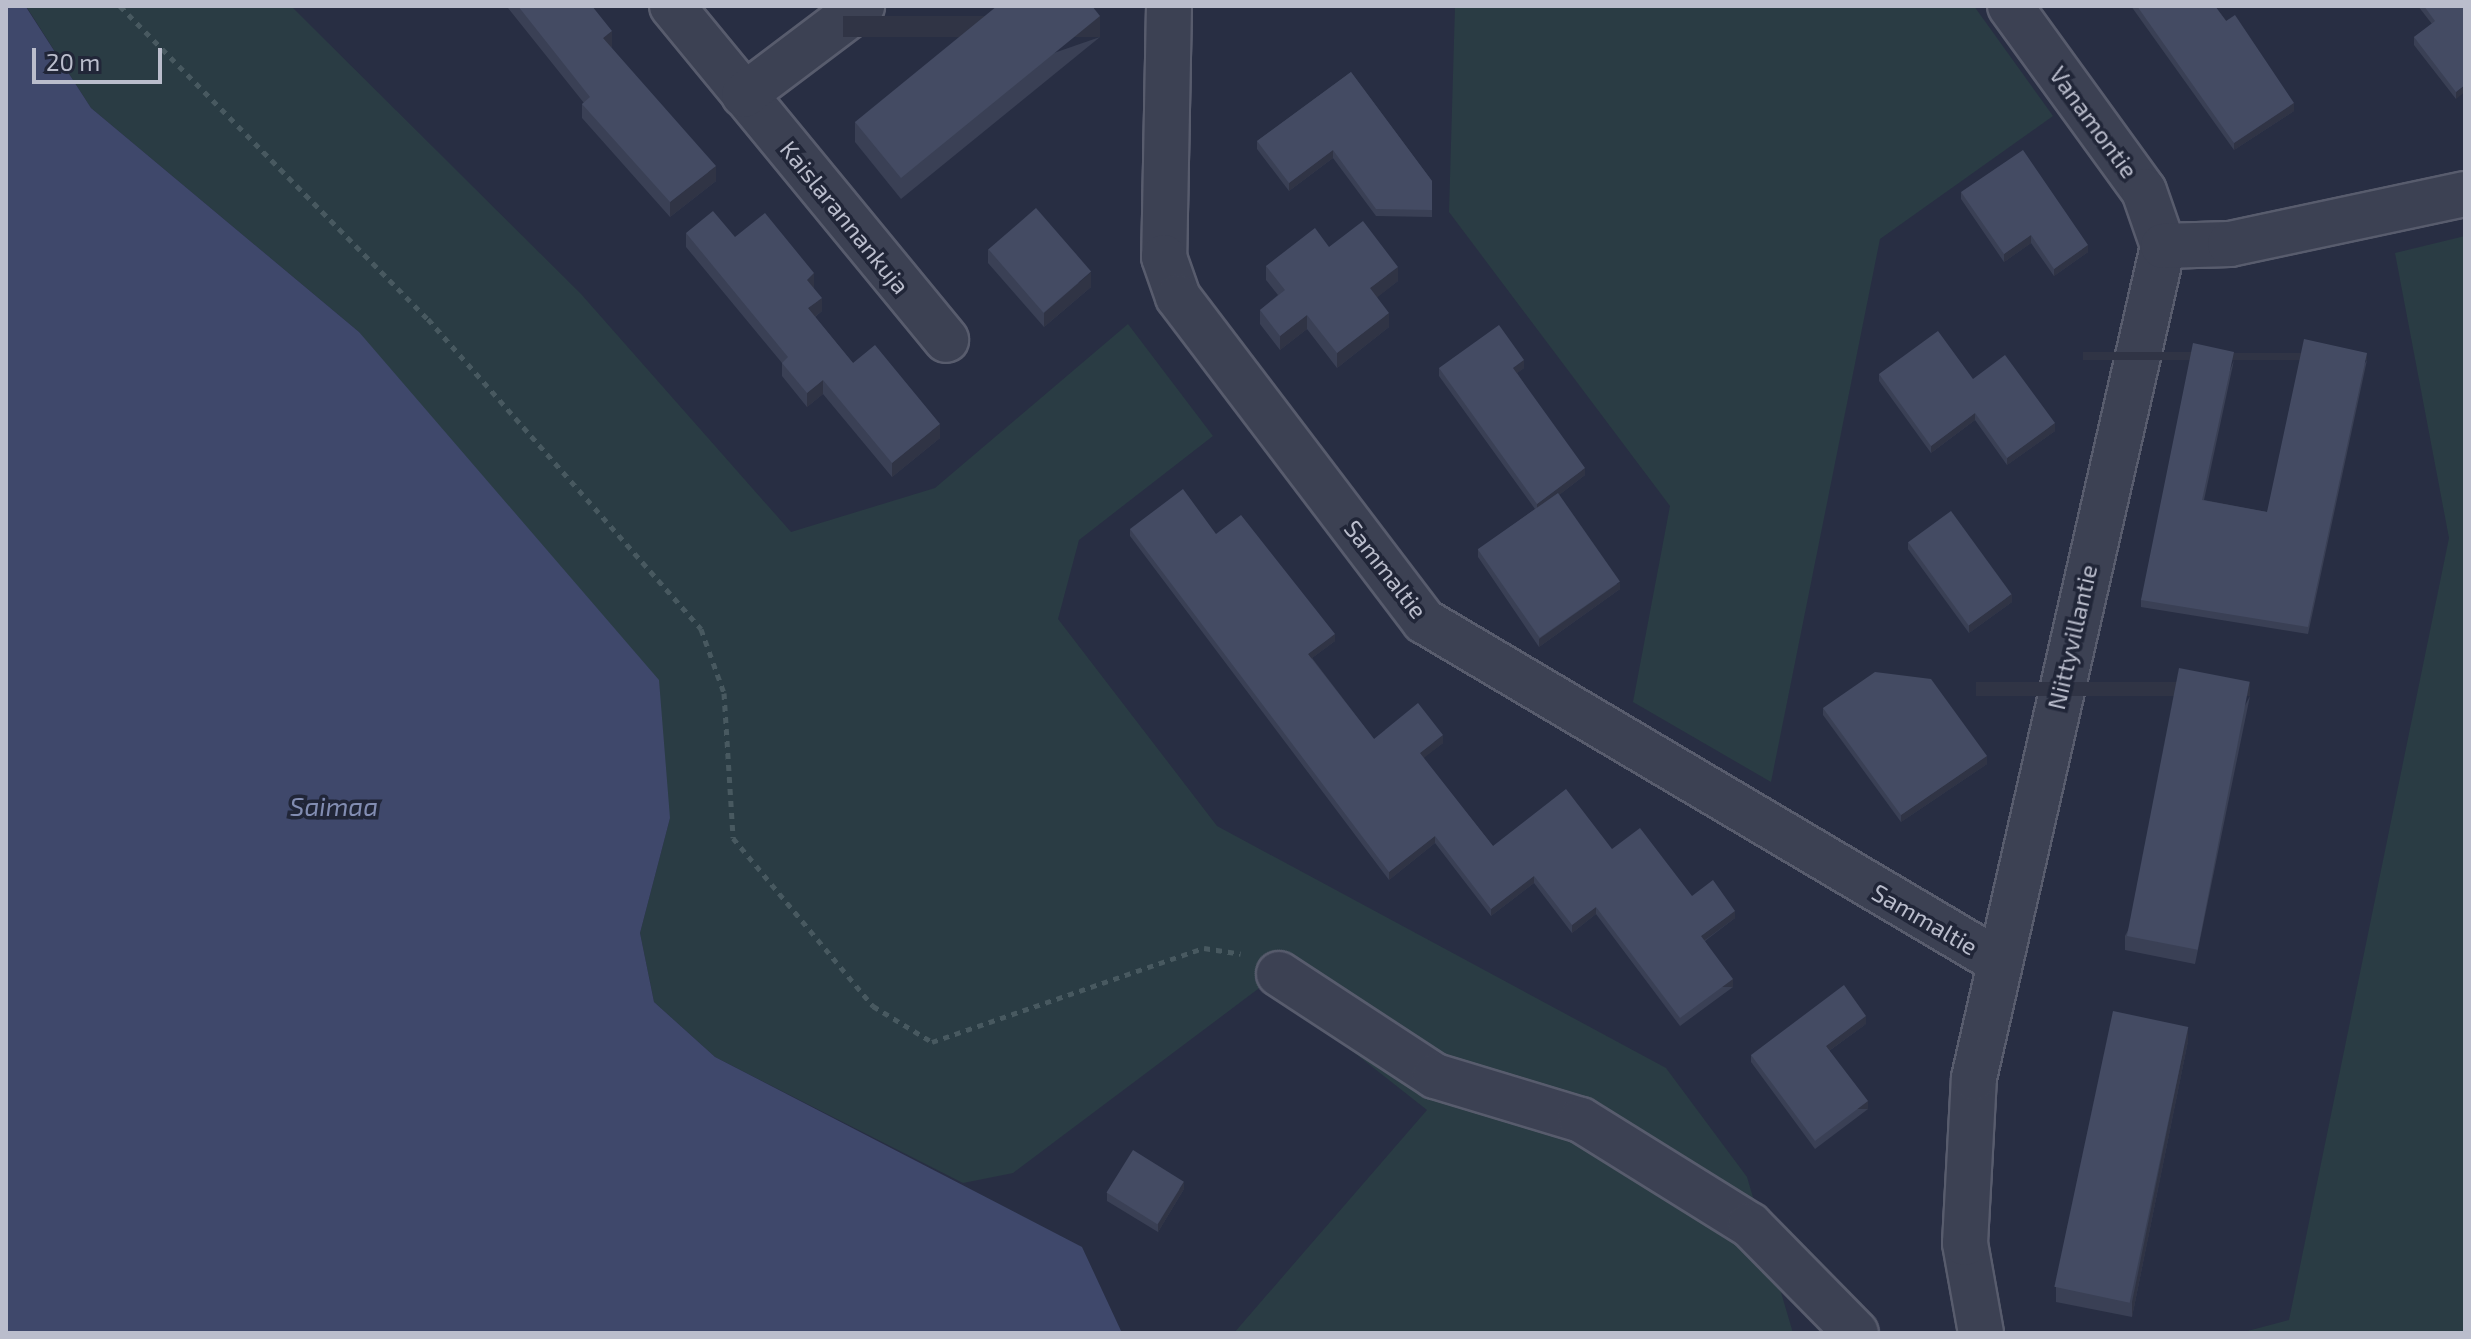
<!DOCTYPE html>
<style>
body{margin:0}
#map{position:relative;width:2471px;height:1339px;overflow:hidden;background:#282e43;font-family:"Exo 2",sans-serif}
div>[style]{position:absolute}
.green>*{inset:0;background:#2a3c44}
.water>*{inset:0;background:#3f486b}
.path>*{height:5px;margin-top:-2.5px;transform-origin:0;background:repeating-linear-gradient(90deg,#485960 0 6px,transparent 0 12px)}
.roads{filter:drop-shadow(2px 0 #585c6d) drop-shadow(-2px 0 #585c6d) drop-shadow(0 2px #585c6d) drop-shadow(0 -2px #585c6d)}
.minor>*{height:44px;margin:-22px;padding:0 22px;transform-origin:22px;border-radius:22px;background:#3c4153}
.wall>*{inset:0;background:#3a4055}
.shaded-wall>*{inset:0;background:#303445;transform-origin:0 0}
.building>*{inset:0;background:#444b63;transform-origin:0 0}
span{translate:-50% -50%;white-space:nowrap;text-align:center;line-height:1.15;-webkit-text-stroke:7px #212638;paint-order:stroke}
.street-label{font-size:24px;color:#babdcc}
.water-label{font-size:26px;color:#828db2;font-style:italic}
.frame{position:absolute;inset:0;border:8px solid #babdcc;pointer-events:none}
.scale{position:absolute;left:32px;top:48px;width:130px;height:36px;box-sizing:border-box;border:4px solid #babdcc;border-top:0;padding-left:10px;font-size:24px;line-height:28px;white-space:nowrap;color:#babdcc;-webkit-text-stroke:6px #212638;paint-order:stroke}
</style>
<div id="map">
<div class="green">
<div style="clip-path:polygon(26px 6px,291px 6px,581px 294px,791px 532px,935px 488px,1128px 324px,1213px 436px,1079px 540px,1058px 619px,1217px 826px,1666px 1068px,1747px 1177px,1793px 1333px,1234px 1333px,1427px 1110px,1266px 983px,1013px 1173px,963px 1183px,715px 1057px,654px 1002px,640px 933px,670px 818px,359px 332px,91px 108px)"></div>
<div style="clip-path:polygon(1455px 6px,1974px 6px,2053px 116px,1880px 239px,1771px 782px,1633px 702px,1670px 506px,1449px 212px)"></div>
<div style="clip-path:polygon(2465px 236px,2465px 1333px,2240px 1333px,2289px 1320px,2449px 538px,2395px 253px)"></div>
</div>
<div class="water">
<div style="clip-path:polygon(6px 6px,26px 7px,91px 108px,359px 332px,659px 680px,670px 818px,640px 933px,654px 1002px,715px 1057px,1082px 1247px,1122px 1333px,6px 1333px)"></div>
</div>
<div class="path">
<div style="left:120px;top:6px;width:439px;rotate:45.5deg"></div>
<div style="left:428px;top:319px;width:413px;rotate:48.6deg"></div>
<div style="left:701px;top:629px;width:68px;rotate:70.2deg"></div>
<div style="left:724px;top:693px;width:145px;rotate:86.4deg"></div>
<div style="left:733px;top:838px;width:219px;rotate:50.2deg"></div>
<div style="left:873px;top:1006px;width:69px;rotate:31.4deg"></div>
<div style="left:932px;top:1042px;width:288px;rotate:-19.1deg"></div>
<div style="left:1204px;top:948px;width:37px;rotate:9deg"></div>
</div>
<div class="roads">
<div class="minor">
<div style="left:672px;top:6px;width:432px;rotate:50.6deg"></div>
<div style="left:1169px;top:6px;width:251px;rotate:91.1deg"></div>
<div style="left:1164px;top:257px;width:42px;rotate:70.7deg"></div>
<div style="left:1178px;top:297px;width:407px;rotate:52.8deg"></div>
<div style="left:1424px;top:621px;width:667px;rotate:30.64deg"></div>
<div style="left:2010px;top:6px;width:228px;rotate:54.1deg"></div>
<div style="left:2144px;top:191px;width:58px;rotate:70.9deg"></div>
<div style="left:744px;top:95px;width:148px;rotate:-37deg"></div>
<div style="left:1279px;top:974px;width:186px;rotate:33.2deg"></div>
<div style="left:1435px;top:1076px;width:152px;rotate:16.8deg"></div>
<div style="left:1581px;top:1120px;width:199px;rotate:31.9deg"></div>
<div style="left:1750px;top:1225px;width:151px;rotate:45.5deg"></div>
<div style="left:1981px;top:1333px;width:91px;rotate:-100.1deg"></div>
<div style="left:1965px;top:1243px;width:165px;rotate:-86.9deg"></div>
<div style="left:1974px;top:1078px;width:853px;rotate:-77.2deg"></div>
<div style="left:2163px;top:246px;width:67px;rotate:-1.7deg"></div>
<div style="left:2230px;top:244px;width:240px;rotate:-12deg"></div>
</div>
</div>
<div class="wall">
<div style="clip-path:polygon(508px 6px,592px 6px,612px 46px,611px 47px,716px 181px,670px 217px,582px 118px,582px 104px,584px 103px,508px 8px)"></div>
<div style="clip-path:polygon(2131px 6px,2215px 6px,2294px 111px,2234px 150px)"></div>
<div style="clip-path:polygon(2418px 6px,2465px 6px,2456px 99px,2414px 45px,2414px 37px,2432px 24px)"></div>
<div style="clip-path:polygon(1100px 37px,901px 199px,855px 142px,855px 122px)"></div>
<div style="clip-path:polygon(1351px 72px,1432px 181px,1432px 217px,1376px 216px,1333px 158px,1289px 191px,1257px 149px,1257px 141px)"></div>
<div style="clip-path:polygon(1961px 192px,2088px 252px,2054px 276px,2031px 243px,2004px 262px,1961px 199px)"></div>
<div style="clip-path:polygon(686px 233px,735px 237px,814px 287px,813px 288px,822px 311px,815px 317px,853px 363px,940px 438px,892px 477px,823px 394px,807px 407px,782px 376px,782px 363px,686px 247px)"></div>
<div style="clip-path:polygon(1329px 247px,1398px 281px,1377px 297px,1389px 327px,1337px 368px,1307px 329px,1280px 350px,1260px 324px,1260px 310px,1278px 295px,1266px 280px,1266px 266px)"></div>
<div style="clip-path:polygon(988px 249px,1091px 287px,1044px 327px,988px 263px)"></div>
<div style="clip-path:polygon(2234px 360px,2204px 500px,2267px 512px,2367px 360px,2308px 634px,2141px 607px,2141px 600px)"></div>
<div style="clip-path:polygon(1439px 368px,1524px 368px,1517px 373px,1585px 475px,1559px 495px,1620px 589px,1539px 647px,1478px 557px,1478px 550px,1535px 509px,1439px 376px)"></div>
<div style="clip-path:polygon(1879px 374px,1973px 379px,2055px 431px,2007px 465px,1975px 420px,1931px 453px,1879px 381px)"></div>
<div style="clip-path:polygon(1130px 529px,1216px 534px,1335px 641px,1312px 658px,1374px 739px,1443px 743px,1423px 758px,1493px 846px,1612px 849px,1692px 896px,1735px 918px,1705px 941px,1733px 987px,1680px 1026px,1596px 914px,1572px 933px,1534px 883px,1491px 916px,1435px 843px,1389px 880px,1130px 536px)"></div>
<div style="clip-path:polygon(1908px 542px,2012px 602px,1969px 633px,1908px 549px)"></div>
<div style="clip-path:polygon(2250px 696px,2195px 964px,2125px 950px,2125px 936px)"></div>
<div style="clip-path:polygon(1823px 708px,1987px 764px,1901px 822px,1823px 715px)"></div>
<div style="clip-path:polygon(1866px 1024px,1829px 1051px,1868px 1109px,1815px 1149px,1751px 1062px,1751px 1055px)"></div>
<div style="clip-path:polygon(2188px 1041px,2132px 1317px,2056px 1302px,2056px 1287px)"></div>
<div style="clip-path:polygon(1184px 1189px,1158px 1232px,1107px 1201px,1107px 1193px)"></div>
</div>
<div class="shaded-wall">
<div style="left:1100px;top:16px;width:21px;height:257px;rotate:90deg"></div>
<div style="clip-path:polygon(612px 31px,612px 46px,603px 53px,603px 38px)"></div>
<div style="clip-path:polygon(2465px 85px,2465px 92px,2456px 99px,2456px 92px)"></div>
<div style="clip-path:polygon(2294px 103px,2294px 111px,2234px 150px,2234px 143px)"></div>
<div style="clip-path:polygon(1333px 150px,1333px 158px,1289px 191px,1289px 183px)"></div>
<div style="clip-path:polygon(716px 166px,716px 181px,670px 217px,670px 202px)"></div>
<div style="clip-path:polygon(2031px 235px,2031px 243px,2004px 262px,2004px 254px)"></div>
<div style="clip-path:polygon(2088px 245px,2088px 252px,2054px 276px,2054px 269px)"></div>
<div style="clip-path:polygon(1398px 267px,1398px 281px,1370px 303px,1370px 288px)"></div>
<div style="clip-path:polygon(1091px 272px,1091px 287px,1044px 327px,1044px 313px)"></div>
<div style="clip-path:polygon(814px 273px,814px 287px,807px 293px,807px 280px)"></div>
<div style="clip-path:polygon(822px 298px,822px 311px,808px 322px,808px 308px)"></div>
<div style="clip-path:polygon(1389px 313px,1389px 327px,1337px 368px,1337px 353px)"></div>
<div style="clip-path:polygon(1307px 315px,1307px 329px,1280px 350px,1280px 336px)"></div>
<div style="left:2234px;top:352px;width:8px;height:151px;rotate:90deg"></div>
<div style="left:2367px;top:353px;width:7px;height:280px;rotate:90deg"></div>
<div style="clip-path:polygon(1524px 360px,1524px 368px,1513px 376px,1513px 368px)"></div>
<div style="clip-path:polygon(823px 380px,823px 394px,807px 407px,807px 393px)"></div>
<div style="clip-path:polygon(1975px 413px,1975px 420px,1931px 453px,1931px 446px)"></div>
<div style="clip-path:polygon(2055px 423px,2055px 431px,2007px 465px,2007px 458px)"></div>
<div style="clip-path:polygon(940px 424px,940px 438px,892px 477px,892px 463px)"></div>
<div style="clip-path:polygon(1585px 468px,1585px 475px,1537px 512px,1537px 504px)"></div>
<div style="clip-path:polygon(1620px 582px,1620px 589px,1539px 647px,1539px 639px)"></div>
<div style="clip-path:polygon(2012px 594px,2012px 602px,1969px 633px,1969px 625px)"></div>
<div style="clip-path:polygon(1335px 634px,1335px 641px,1308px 661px,1308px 654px)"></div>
<div style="left:2250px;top:682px;width:14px;height:274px;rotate:90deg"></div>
<div style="clip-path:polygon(1443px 735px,1443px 743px,1420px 761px,1420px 753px)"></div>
<div style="clip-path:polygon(1987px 756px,1987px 764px,1901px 822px,1901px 815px)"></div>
<div style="clip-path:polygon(1435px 836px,1435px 843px,1389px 880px,1389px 872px)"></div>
<div style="clip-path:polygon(1534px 876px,1534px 883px,1491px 916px,1491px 909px)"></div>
<div style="clip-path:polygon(1596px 907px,1596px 914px,1572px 933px,1572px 925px)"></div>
<div style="clip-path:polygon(1735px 911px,1735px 918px,1701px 943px,1701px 936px)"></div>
<div style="left:1733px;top:979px;width:8px;height:66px;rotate:90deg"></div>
<div style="clip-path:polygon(1866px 1016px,1866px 1024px,1826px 1053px,1826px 1046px)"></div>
<div style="clip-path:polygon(2188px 1027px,2188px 1041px,2132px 1317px,2132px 1302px)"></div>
<div style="left:1868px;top:1101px;width:8px;height:66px;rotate:90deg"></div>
<div style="clip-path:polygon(1184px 1182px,1184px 1189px,1158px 1232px,1158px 1224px)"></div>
</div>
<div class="building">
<div style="clip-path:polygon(518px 6px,592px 6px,612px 31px,603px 38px,716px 166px,670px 202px,582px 104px,590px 97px)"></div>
<div style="clip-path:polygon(997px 6px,1092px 6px,1100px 16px,901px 178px,855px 122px)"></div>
<div style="clip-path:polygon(2137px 6px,2215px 6px,2226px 21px,2235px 15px,2294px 103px,2234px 143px)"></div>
<div style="clip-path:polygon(2424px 6px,2465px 6px,2465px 85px,2456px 92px,2414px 37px,2435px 21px)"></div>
<div style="clip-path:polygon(1351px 72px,1432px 181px,1432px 210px,1376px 209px,1333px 150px,1289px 183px,1257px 141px)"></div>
<div style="clip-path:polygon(2023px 150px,2088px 245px,2054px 269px,2031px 235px,2004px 254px,1961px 192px)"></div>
<div style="left:1036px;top:208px;width:84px;height:63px;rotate:49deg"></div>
<div style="clip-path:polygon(713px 211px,735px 237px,765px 213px,814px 273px,807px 280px,822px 298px,808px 308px,853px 363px,875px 345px,940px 424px,892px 463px,823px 380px,807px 393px,782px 363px,788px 357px,686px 233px)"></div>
<div style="clip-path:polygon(1363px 221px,1398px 267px,1370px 288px,1389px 313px,1337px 353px,1307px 315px,1280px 336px,1260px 310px,1285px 290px,1266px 266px,1315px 228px,1329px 247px)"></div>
<div style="clip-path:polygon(1499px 325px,1524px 360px,1513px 368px,1585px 468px,1537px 504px,1439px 368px)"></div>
<div style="clip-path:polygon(1938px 331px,1973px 379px,2005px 355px,2055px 423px,2007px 458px,1975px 413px,1931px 446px,1879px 374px)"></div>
<div style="clip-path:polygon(2304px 339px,2367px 353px,2308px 627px,2141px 600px,2193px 343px,2234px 352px,2202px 500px,2267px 512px)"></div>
<div style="clip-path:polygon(1183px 489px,1216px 534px,1241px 515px,1335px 634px,1308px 654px,1374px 739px,1418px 703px,1443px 735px,1420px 753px,1493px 846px,1566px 789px,1612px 849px,1640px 828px,1692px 896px,1713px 880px,1735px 911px,1701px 936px,1733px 979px,1680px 1018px,1596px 907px,1572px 925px,1534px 876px,1491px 909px,1435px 836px,1389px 872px,1130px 529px)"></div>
<div style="left:1558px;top:493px;width:108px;height:98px;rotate:55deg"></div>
<div style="left:1951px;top:511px;width:103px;height:53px;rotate:54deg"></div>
<div style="left:2179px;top:668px;width:72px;height:273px;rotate:11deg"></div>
<div style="clip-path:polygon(1875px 672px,1931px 679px,1987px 756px,1901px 815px,1823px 708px)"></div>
<div style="clip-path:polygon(1844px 985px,1866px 1016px,1826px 1046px,1868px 1101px,1815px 1141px,1751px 1055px)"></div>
<div style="left:2113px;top:1011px;width:77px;height:282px;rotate:12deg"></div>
<div style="left:1133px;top:1150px;width:60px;height:50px;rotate:32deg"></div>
</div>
<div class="street-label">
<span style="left:2094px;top:122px;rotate:54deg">Vanamontie</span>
<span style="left:845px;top:217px;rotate:51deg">Kaislarannankuja</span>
<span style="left:1386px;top:569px;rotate:52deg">Sammaltie</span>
<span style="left:2072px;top:637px;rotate:-77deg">Niittyvillantie</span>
<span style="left:1925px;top:919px;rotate:30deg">Sammaltie</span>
</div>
<div class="water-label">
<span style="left:334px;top:806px">Saimaa</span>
</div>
<div class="frame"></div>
<div class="scale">20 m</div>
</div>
